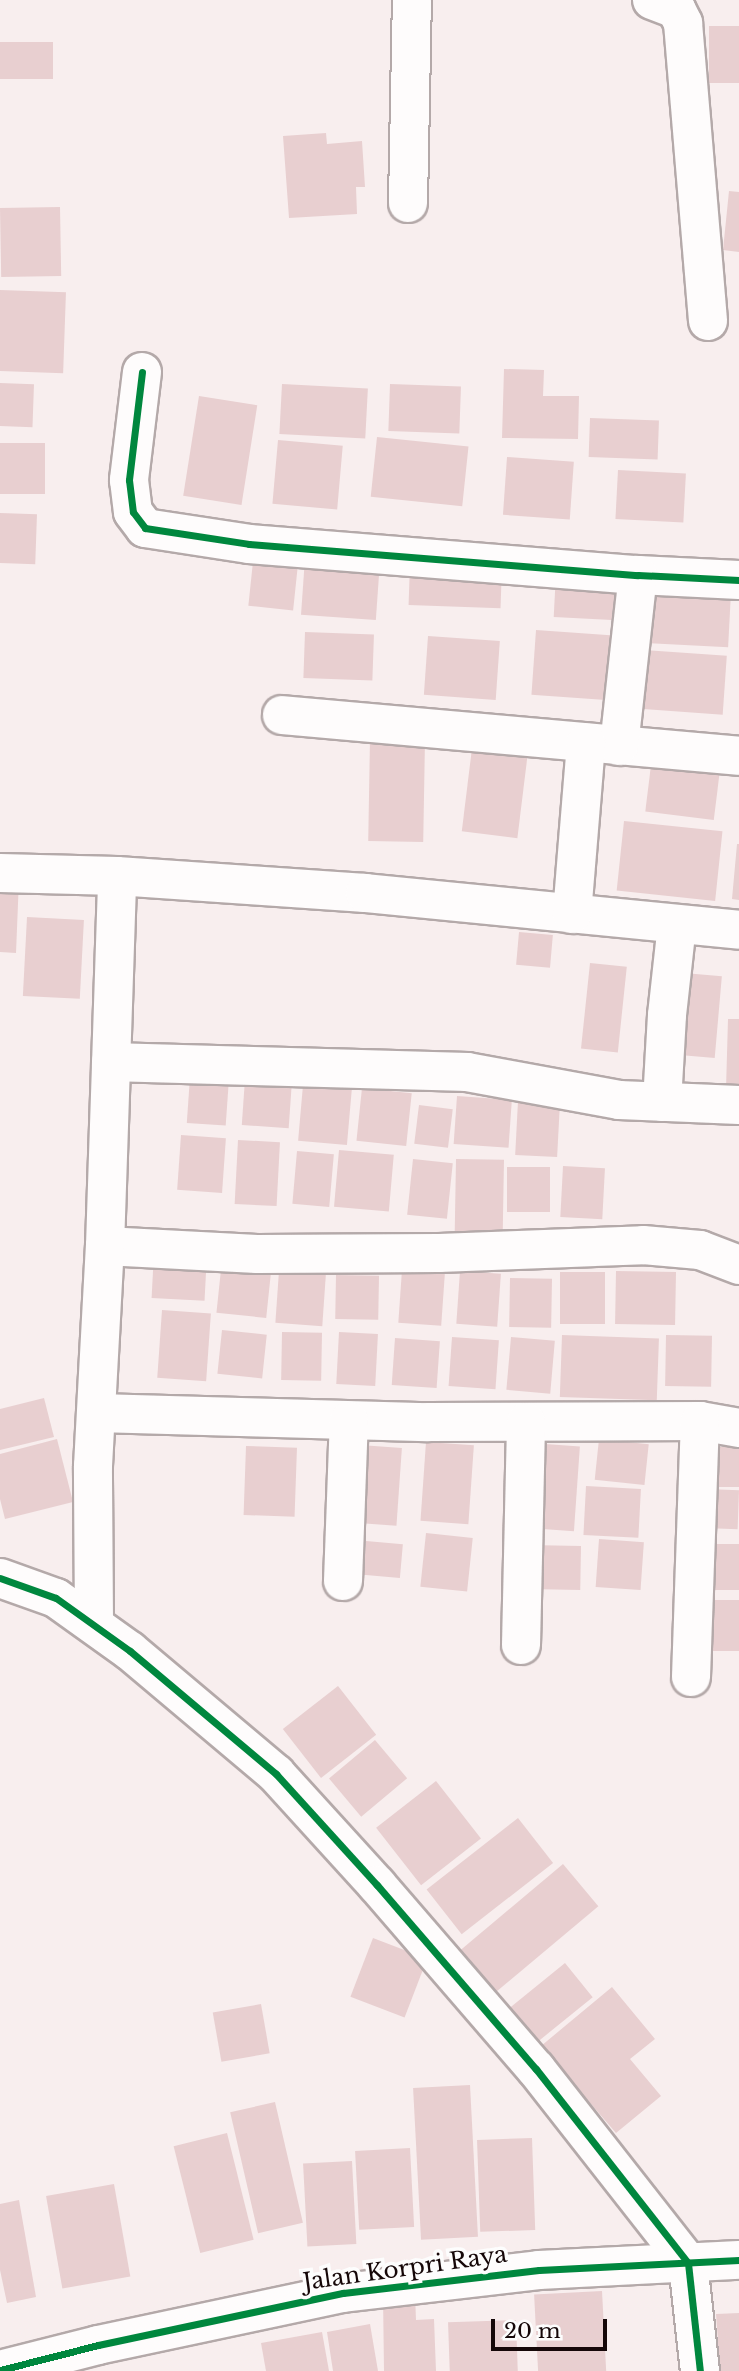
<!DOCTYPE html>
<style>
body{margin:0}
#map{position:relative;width:739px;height:2371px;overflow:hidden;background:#f8eeee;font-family:"Libre Baskerville",serif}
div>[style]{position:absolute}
.building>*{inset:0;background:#e8cfd0;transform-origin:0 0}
.roads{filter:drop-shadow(2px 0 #b4a9a9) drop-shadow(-2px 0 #b4a9a9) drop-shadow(0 2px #b4a9a9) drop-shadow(0 -2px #b4a9a9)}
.street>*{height:38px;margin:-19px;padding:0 19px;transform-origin:19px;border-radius:19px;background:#fefcfc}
.cycleway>*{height:7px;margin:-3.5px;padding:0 3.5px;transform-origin:3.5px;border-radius:3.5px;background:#00873e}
span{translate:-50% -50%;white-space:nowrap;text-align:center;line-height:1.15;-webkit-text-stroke:7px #fdfdfd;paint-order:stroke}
.street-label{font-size:23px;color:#150708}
.scale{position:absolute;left:491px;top:2319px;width:116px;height:32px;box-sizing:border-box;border:4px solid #150708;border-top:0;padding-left:9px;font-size:21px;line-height:24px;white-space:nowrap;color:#150708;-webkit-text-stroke:5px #fdfdfd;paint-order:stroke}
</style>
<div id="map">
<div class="building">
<div style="left:709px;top:26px;width:30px;height:57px"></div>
<div style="left:53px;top:42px;width:37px;height:53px;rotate:90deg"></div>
<div style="clip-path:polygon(326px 133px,327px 144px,362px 141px,365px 187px,356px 187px,357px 214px,289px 218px,283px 136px)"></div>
<div style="clip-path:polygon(729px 191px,739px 192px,739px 252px,723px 250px)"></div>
<div style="left:60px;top:207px;width:69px;height:60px;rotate:89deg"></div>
<div style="left:0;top:290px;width:66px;height:81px;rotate:2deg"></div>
<div style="clip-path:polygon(504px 369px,544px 370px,543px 396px,579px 396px,578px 439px,502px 438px)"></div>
<div style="left:0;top:383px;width:34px;height:43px;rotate:2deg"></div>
<div style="left:282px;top:384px;width:86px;height:50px;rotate:3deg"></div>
<div style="left:390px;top:384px;width:71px;height:47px;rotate:2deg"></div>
<div style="left:199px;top:396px;width:59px;height:101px;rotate:9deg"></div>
<div style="left:590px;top:418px;width:69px;height:39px;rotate:2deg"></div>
<div style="left:377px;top:437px;width:92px;height:60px;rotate:6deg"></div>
<div style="left:278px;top:440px;width:65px;height:64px;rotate:5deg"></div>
<div style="left:0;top:443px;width:45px;height:51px"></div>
<div style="left:507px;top:457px;width:67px;height:58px;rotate:4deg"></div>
<div style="left:618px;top:470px;width:68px;height:49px;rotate:3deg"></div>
<div style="left:0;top:513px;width:37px;height:50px;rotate:2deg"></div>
<div style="left:254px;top:552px;width:45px;height:54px;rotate:6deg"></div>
<div style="left:305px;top:558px;width:75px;height:57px;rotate:4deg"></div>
<div style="left:410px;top:564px;width:92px;height:41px;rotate:2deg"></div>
<div style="left:556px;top:573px;width:68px;height:44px;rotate:3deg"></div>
<div style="left:648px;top:590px;width:83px;height:53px;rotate:3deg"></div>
<div style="left:536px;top:630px;width:78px;height:65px;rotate:4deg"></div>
<div style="left:305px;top:632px;width:69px;height:46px;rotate:2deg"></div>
<div style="left:428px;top:636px;width:72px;height:59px;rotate:4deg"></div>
<div style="left:644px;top:650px;width:83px;height:59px;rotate:4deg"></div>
<div style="left:370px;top:739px;width:55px;height:102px;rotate:1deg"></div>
<div style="left:473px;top:740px;width:56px;height:92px;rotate:7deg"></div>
<div style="left:652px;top:757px;width:69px;height:55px;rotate:7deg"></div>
<div style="left:624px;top:821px;width:99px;height:70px;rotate:6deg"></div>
<div style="clip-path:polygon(737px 844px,739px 844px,739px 900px,732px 899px)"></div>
<div style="clip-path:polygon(0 878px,19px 879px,16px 953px,0 952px)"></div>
<div style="left:27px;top:917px;width:57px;height:79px;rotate:3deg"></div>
<div style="left:519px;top:932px;width:34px;height:33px;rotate:5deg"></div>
<div style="left:590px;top:963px;width:37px;height:86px;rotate:6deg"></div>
<div style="left:684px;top:973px;width:38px;height:82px;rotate:5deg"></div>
<div style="clip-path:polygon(728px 1019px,739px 1019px,739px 1089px,726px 1089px)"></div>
<div style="left:190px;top:1077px;width:39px;height:46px;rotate:4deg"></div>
<div style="left:245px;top:1079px;width:47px;height:46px;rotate:4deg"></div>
<div style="left:303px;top:1085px;width:49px;height:56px;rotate:5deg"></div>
<div style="left:362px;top:1088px;width:50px;height:53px;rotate:6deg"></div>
<div style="left:457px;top:1096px;width:55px;height:48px;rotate:4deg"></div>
<div style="left:518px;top:1101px;width:42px;height:54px;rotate:3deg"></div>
<div style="left:419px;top:1105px;width:34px;height:39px;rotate:7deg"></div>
<div style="left:181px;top:1135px;width:45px;height:55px;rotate:4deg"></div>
<div style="left:238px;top:1140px;width:42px;height:64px;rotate:3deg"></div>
<div style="left:339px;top:1150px;width:55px;height:57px;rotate:5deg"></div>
<div style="left:297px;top:1151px;width:37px;height:53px;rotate:5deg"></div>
<div style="left:413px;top:1159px;width:40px;height:56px;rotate:6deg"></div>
<div style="left:456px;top:1159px;width:48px;height:72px;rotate:1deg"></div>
<div style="left:563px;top:1166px;width:42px;height:51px;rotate:3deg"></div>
<div style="left:507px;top:1167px;width:43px;height:45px"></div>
<div style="left:154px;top:1252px;width:53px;height:46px;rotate:3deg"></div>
<div style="left:222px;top:1260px;width:50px;height:53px;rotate:6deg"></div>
<div style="left:402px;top:1270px;width:43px;height:53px;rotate:4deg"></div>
<div style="left:279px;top:1271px;width:47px;height:52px;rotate:4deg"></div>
<div style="left:460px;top:1271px;width:41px;height:53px;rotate:4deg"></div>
<div style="left:616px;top:1271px;width:60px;height:53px;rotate:1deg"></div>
<div style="left:560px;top:1272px;width:45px;height:52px"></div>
<div style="left:336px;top:1275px;width:43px;height:44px;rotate:1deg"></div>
<div style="left:510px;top:1278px;width:42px;height:49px;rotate:1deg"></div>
<div style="left:162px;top:1310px;width:49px;height:68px;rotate:4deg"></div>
<div style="left:222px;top:1330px;width:45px;height:44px;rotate:6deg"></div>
<div style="left:282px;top:1332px;width:40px;height:48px;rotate:1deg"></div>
<div style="left:339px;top:1332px;width:39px;height:52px;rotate:3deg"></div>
<div style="left:562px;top:1335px;width:97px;height:62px;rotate:2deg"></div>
<div style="left:666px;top:1335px;width:46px;height:51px;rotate:1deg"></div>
<div style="left:452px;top:1337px;width:47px;height:49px;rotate:4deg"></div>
<div style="left:511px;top:1337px;width:44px;height:53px;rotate:5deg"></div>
<div style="left:395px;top:1338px;width:45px;height:47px;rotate:4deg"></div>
<div style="clip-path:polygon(44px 1398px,54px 1437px,0 1450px,0 1409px)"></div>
<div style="clip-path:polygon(57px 1439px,73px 1502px,5px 1519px,0 1499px,0 1454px)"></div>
<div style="left:599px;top:1439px;width:50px;height:41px;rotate:6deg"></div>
<div style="left:426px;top:1442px;width:48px;height:79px;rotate:4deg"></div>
<div style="left:531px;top:1443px;width:49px;height:85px;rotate:4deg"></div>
<div style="left:360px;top:1445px;width:42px;height:78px;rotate:4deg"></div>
<div style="left:246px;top:1446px;width:51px;height:69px;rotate:2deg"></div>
<div style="left:739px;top:1447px;width:40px;height:31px;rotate:90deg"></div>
<div style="left:586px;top:1486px;width:55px;height:49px;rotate:3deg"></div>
<div style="left:706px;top:1489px;width:33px;height:39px;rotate:2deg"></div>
<div style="left:426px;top:1533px;width:47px;height:54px;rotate:6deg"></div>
<div style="left:599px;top:1539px;width:45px;height:48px;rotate:4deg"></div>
<div style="left:366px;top:1541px;width:37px;height:34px;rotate:5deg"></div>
<div style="left:704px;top:1544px;width:35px;height:46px"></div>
<div style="left:529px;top:1545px;width:52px;height:44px;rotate:1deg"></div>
<div style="left:710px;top:1600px;width:29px;height:51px"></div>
<div style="left:338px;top:1686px;width:62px;height:70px;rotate:52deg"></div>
<div style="left:375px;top:1740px;width:50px;height:60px;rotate:50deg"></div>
<div style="left:436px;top:1781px;width:73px;height:76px;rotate:52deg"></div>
<div style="left:518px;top:1818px;width:57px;height:116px;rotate:52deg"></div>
<div style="left:563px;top:1864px;width:55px;height:136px;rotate:50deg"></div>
<div style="left:373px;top:1938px;width:58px;height:63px;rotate:21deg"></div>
<div style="left:565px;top:1963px;width:44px;height:75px;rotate:51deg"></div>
<div style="clip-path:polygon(612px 1987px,655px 2039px,630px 2059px,661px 2096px,616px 2133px,541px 2046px)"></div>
<div style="left:261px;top:2004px;width:50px;height:49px;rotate:80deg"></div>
<div style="left:470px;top:2085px;width:152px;height:57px;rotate:87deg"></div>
<div style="left:275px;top:2102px;width:124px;height:46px;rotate:77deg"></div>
<div style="left:227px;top:2133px;width:110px;height:55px;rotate:76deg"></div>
<div style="left:532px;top:2138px;width:92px;height:55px;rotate:88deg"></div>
<div style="left:410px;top:2148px;width:79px;height:55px;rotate:87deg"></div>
<div style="left:352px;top:2161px;width:83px;height:49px;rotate:87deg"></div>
<div style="left:114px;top:2184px;width:94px;height:69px;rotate:80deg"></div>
<div style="clip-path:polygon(19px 2200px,36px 2297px,7px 2303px,0 2270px,0 2204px)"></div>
<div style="left:602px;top:2291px;width:80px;height:68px;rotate:87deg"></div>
<div style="clip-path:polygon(415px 2294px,416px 2320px,434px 2319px,436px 2371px,384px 2371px,383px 2296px)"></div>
<div style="clip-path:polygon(739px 2313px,739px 2371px,705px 2371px,704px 2341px,718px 2341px,716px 2314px)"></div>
<div style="left:516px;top:2320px;width:51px;height:68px;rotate:88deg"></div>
<div style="clip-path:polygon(370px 2324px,378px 2371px,333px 2371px,327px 2332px)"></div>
<div style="clip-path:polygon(322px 2332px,329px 2371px,266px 2371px,261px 2343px)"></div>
</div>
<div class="roads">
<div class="street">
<div style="left:652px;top:0;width:26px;rotate:21deg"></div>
<div style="left:676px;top:9px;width:16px;rotate:63deg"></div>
<div style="left:683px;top:23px;width:299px;rotate:85.2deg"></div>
<div style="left:408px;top:203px;width:203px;rotate:-88.9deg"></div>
<div style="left:142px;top:372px;width:109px;rotate:96.9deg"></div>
<div style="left:129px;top:480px;width:32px;rotate:83deg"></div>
<div style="left:133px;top:512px;width:20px;rotate:53deg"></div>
<div style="left:145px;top:528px;width:105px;rotate:8.7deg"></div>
<div style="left:249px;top:544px;width:390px;rotate:4.6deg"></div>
<div style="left:638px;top:575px;width:101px;rotate:2.8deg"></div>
<div style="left:282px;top:715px;width:459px;rotate:5.1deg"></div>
<div style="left:619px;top:746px;width:172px;rotate:-83.7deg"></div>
<div style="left:0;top:873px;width:117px;rotate:1.5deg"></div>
<div style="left:117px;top:876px;width:249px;rotate:3.9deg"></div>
<div style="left:365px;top:893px;width:376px;rotate:5.6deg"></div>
<div style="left:572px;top:914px;width:172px;rotate:-85.3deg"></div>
<div style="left:111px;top:1062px;width:356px;rotate:1.6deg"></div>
<div style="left:467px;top:1072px;width:155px;rotate:10.4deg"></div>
<div style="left:619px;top:1100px;width:120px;rotate:2.4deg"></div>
<div style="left:662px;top:1102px;width:87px;rotate:-86.7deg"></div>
<div style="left:667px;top:1015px;width:91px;rotate:-83.7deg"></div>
<div style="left:105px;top:1246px;width:152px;rotate:3deg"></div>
<div style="left:257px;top:1254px;width:182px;rotate:-0.3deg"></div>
<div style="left:439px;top:1253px;width:204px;rotate:-2.2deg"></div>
<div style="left:643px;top:1245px;width:57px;rotate:5deg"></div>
<div style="left:700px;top:1250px;width:42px;rotate:21deg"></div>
<div style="left:97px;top:1413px;width:331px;rotate:1.6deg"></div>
<div style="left:428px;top:1422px;width:272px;rotate:-0.2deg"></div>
<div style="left:700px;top:1421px;width:40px;rotate:10deg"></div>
<div style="left:0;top:1578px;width:59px;rotate:19.7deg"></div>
<div style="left:56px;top:1598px;width:91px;rotate:35.6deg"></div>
<div style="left:130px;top:1651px;width:191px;rotate:40.1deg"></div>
<div style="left:276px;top:1774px;width:150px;rotate:47.7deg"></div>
<div style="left:377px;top:1885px;width:243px;rotate:49.2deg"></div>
<div style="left:536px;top:2069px;width:246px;rotate:51.9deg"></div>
<div style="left:688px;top:2263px;width:109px;rotate:83.7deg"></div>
<div style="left:343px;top:1581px;width:160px;rotate:-87.9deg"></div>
<div style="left:94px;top:1622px;width:156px;rotate:-90.4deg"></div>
<div style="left:93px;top:1466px;width:220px;rotate:-86.9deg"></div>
<div style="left:105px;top:1246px;width:370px;rotate:-88.1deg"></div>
<div style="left:521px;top:1645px;width:223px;rotate:-88.7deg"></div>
<div style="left:691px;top:1677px;width:256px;rotate:-88deg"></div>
<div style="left:0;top:2370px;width:101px;rotate:-14.3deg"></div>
<div style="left:98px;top:2345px;width:250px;rotate:-12deg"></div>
<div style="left:343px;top:2293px;width:197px;rotate:-6.7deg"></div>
<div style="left:539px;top:2270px;width:200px;rotate:-2.9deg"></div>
</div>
</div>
<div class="cycleway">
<div style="left:142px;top:372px;width:109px;rotate:96.9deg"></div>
<div style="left:129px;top:480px;width:32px;rotate:83deg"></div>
<div style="left:133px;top:512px;width:20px;rotate:53deg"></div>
<div style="left:145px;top:528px;width:105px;rotate:8.7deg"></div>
<div style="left:249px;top:544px;width:390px;rotate:4.6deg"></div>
<div style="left:638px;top:575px;width:101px;rotate:2.8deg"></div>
<div style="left:0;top:1578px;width:59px;rotate:19.7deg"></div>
<div style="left:56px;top:1598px;width:91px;rotate:35.6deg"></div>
<div style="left:130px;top:1651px;width:191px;rotate:40.1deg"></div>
<div style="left:276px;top:1774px;width:150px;rotate:47.7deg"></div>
<div style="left:377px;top:1885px;width:243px;rotate:49.2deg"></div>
<div style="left:536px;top:2069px;width:246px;rotate:51.9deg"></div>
<div style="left:688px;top:2263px;width:109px;rotate:83.7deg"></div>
<div style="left:0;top:2370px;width:101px;rotate:-14.3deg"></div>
<div style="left:98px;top:2345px;width:250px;rotate:-12deg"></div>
<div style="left:343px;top:2293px;width:197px;rotate:-6.7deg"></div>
<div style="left:539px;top:2270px;width:200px;rotate:-2.9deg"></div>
</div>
<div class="street-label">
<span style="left:405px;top:2268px;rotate:-8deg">Jalan Korpri Raya</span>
</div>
<div class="scale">20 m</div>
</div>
